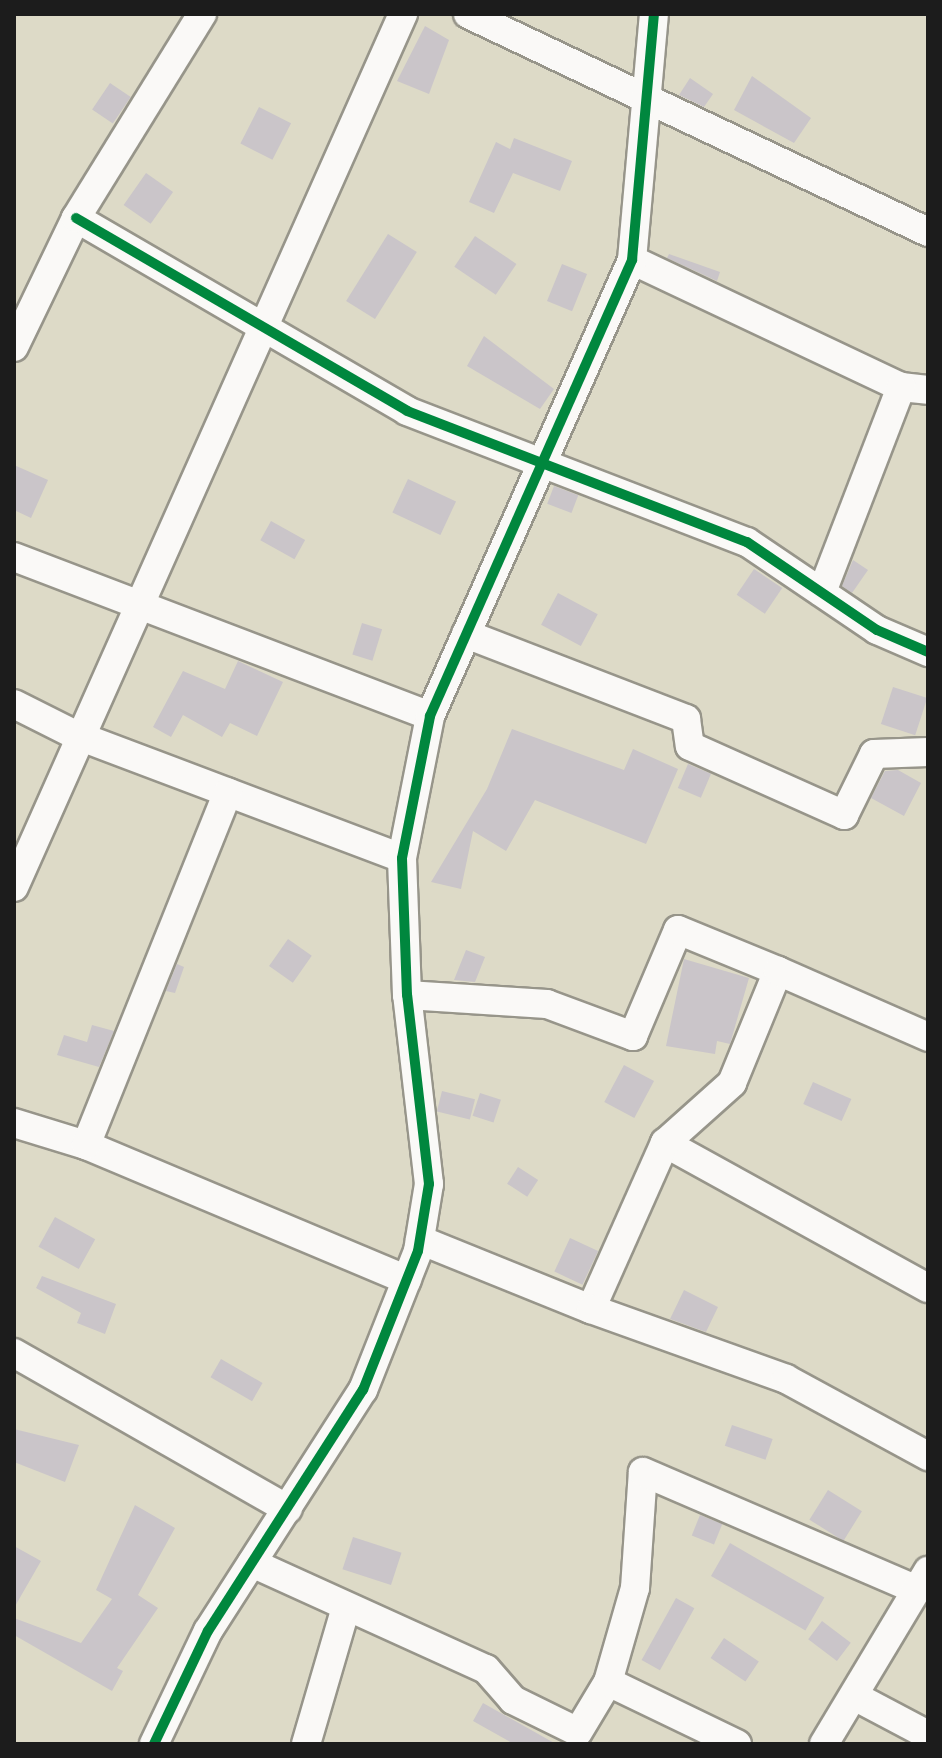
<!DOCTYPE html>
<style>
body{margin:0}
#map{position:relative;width:942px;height:1758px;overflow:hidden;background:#dddac7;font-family:"Gochi Hand",sans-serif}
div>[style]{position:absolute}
.building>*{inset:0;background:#cac5c9;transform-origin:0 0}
.roads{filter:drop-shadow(2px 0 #97958a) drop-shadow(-2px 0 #97958a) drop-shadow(0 2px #97958a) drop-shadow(0 -2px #97958a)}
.minor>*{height:28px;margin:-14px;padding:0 14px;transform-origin:14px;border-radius:14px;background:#faf9f7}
.cycleway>*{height:10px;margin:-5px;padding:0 5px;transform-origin:5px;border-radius:5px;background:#00873e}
span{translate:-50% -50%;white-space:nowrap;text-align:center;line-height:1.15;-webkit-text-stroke:8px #f6f6f2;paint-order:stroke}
.frame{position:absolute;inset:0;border:16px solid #1c1c1c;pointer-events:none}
</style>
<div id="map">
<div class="building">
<div style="clip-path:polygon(425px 26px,449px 40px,429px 94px,397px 81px)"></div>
<div style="clip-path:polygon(752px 76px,811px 118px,794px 143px,734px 110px)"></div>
<div style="clip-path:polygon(690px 78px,713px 94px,704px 107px,679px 95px)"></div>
<div style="left:110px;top:83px;width:25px;height:32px;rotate:34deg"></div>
<div style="left:259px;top:107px;width:36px;height:41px;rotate:27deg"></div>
<div style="clip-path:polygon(514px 138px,572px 161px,560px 191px,513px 173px,494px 213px,469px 202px,496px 142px,510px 149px)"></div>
<div style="left:146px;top:173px;width:33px;height:39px;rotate:35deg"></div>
<div style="left:388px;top:234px;width:34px;height:79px;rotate:32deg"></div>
<div style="left:475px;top:236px;width:50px;height:37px;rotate:34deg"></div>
<div style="clip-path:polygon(669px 254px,720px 272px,717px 281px,667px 258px)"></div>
<div style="left:562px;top:264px;width:27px;height:40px;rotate:22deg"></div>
<div style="clip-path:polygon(484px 336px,554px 389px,540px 409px,467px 366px)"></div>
<div style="clip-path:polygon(14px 465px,48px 480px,31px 518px,14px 510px)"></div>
<div style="left:408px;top:479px;width:53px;height:37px;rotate:25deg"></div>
<div style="left:554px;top:486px;width:26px;height:19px;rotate:21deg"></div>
<div style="left:271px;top:521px;width:39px;height:22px;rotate:29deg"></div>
<div style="clip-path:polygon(853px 560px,868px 570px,852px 593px,842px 586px)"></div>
<div style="left:754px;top:569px;width:34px;height:31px;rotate:34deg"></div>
<div style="left:558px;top:593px;width:45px;height:36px;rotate:28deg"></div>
<div style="left:362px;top:623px;width:21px;height:33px;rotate:17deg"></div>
<div style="clip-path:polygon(238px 661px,283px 682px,257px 736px,230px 723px,222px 737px,183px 715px,171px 737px,153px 727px,183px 671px,225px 689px)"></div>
<div style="left:893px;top:687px;width:36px;height:39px;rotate:18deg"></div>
<div style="clip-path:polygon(512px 729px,624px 770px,633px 749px,678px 769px,646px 844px,535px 800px,506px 851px,473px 831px,461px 889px,431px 882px,487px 789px)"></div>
<div style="left:688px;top:764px;width:25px;height:26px;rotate:23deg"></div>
<div style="clip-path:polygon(898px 770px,921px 783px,904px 816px,871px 798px,885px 771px)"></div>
<div style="left:288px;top:939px;width:29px;height:33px;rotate:35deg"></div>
<div style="clip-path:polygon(466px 950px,485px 957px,475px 982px,454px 980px)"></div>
<div style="clip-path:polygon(684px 959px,749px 978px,730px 1044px,717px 1041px,715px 1054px,666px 1046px)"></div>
<div style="clip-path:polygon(177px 964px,184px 967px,175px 993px,166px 991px)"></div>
<div style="clip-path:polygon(92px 1025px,114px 1031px,99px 1067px,57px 1055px,64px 1035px,87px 1042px)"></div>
<div style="left:624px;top:1065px;width:34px;height:42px;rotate:28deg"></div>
<div style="left:813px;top:1082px;width:42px;height:24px;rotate:24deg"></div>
<div style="left:442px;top:1091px;width:34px;height:21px;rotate:14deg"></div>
<div style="left:480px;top:1093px;width:22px;height:24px;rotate:18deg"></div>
<div style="left:518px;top:1167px;width:24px;height:20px;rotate:33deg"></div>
<div style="left:55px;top:1217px;width:46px;height:34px;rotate:29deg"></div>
<div style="left:570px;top:1238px;width:31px;height:37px;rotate:25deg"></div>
<div style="clip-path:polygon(42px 1276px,116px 1304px,105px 1334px,77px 1323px,81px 1313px,36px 1288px)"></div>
<div style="clip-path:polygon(684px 1290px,718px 1307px,706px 1332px,670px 1319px)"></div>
<div style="left:221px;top:1359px;width:48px;height:21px;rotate:30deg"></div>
<div style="left:732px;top:1425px;width:43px;height:22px;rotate:19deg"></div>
<div style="clip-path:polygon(14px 1429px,79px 1445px,65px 1482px,14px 1462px)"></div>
<div style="left:828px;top:1490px;width:40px;height:35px;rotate:32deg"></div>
<div style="clip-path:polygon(135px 1505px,175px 1528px,138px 1595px,158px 1608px,117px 1668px,123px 1671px,112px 1691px,14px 1635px,14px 1618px,81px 1643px,112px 1599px,96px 1590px)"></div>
<div style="left:700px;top:1515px;width:24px;height:22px;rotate:22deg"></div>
<div style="left:353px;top:1537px;width:51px;height:34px;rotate:18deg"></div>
<div style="left:730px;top:1543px;width:109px;height:38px;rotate:30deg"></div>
<div style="clip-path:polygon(14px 1546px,41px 1561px,14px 1608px)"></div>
<div style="left:676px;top:1598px;width:21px;height:71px;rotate:29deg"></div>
<div style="left:822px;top:1621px;width:36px;height:23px;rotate:37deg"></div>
<div style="left:724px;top:1638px;width:42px;height:24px;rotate:34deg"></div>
<div style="clip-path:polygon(483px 1703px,556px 1744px,514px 1744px,473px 1721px)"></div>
</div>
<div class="roads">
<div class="minor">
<div style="left:468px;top:14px;width:509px;rotate:25.36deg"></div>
<div style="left:76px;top:218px;width:383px;rotate:30.2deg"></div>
<div style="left:407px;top:411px;width:364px;rotate:21.1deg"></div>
<div style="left:747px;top:542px;width:157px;rotate:34.1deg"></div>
<div style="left:877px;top:630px;width:56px;rotate:23.3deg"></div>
<div style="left:632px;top:260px;width:297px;rotate:25.3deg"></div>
<div style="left:901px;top:387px;width:27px;rotate:6deg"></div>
<div style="left:14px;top:347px;width:143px;rotate:-64.3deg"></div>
<div style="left:76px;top:218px;width:240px;rotate:-58.3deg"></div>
<div style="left:14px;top:557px;width:445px;rotate:20.9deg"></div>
<div style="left:822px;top:592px;width:220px;rotate:-68.9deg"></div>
<div style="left:466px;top:634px;width:236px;rotate:21.1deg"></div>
<div style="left:686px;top:719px;width:27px;rotate:82deg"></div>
<div style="left:690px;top:746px;width:169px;rotate:24.1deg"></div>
<div style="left:844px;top:815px;width:68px;rotate:-63.8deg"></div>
<div style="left:874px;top:754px;width:54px;rotate:-2.1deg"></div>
<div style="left:14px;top:704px;width:69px;rotate:26.6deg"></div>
<div style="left:76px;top:735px;width:348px;rotate:20.7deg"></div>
<div style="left:14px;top:887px;width:956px;rotate:-65.98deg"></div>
<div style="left:407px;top:995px;width:140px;rotate:3.7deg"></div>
<div style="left:547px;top:1004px;width:92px;rotate:20.4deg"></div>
<div style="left:633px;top:1036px;width:115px;rotate:-67deg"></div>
<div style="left:678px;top:930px;width:108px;rotate:22.3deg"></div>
<div style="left:14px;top:1123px;width:75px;rotate:17deg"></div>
<div style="left:86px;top:1145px;width:348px;rotate:22.8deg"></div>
<div style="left:665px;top:1143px;width:300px;rotate:28.9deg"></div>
<div style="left:86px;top:1145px;width:380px;rotate:-68.1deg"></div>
<div style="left:420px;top:1240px;width:184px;rotate:22deg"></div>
<div style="left:591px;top:1309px;width:182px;rotate:-66deg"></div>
<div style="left:665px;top:1143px;width:90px;rotate:-41.8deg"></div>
<div style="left:732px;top:1083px;width:121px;rotate:-67.7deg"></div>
<div style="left:778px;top:971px;width:164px;rotate:23.7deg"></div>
<div style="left:591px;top:1309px;width:207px;rotate:19.7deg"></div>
<div style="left:786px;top:1379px;width:162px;rotate:28.5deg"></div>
<div style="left:14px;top:1353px;width:315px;rotate:29.7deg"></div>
<div style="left:252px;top:1563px;width:257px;rotate:24.4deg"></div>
<div style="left:486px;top:1669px;width:41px;rotate:48.9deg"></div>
<div style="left:513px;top:1700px;width:72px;rotate:26.2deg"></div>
<div style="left:578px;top:1732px;width:58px;rotate:-59deg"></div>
<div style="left:856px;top:1697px;width:81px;rotate:27.8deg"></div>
<div style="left:154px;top:1744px;width:125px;rotate:-64.5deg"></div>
<div style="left:208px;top:1631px;width:287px;rotate:-57.3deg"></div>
<div style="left:363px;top:1390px;width:149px;rotate:-68.4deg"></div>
<div style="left:418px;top:1251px;width:68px;rotate:-80.7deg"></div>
<div style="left:429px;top:1184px;width:190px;rotate:-96.6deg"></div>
<div style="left:407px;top:995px;width:137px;rotate:-92.1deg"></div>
<div style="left:402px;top:858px;width:145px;rotate:-78.8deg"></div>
<div style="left:430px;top:716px;width:499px;rotate:-66.1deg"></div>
<div style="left:632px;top:260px;width:247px;rotate:-84.9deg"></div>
<div style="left:306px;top:1744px;width:143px;rotate:-73.7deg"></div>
<div style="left:737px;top:1744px;width:143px;rotate:-154.3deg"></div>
<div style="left:608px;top:1682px;width:98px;rotate:-74deg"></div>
<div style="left:635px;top:1588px;width:116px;rotate:-86.1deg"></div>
<div style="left:643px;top:1472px;width:298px;rotate:23.3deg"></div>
<div style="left:824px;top:1744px;width:202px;rotate:-59deg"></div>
</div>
</div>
<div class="cycleway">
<div style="left:76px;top:218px;width:383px;rotate:30.2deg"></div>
<div style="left:407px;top:411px;width:364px;rotate:21.1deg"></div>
<div style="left:747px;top:542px;width:157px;rotate:34.1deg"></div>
<div style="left:877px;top:630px;width:56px;rotate:23.3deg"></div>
<div style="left:154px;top:1744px;width:125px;rotate:-64.5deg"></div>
<div style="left:208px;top:1631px;width:287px;rotate:-57.3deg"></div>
<div style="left:363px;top:1390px;width:149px;rotate:-68.4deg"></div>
<div style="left:418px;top:1251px;width:68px;rotate:-80.7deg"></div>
<div style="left:429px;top:1184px;width:190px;rotate:-96.6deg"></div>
<div style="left:407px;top:995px;width:137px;rotate:-92.1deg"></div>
<div style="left:402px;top:858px;width:145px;rotate:-78.8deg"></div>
<div style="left:430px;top:716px;width:499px;rotate:-66.1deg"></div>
<div style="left:632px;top:260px;width:247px;rotate:-84.9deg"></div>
</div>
<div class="frame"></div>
</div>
